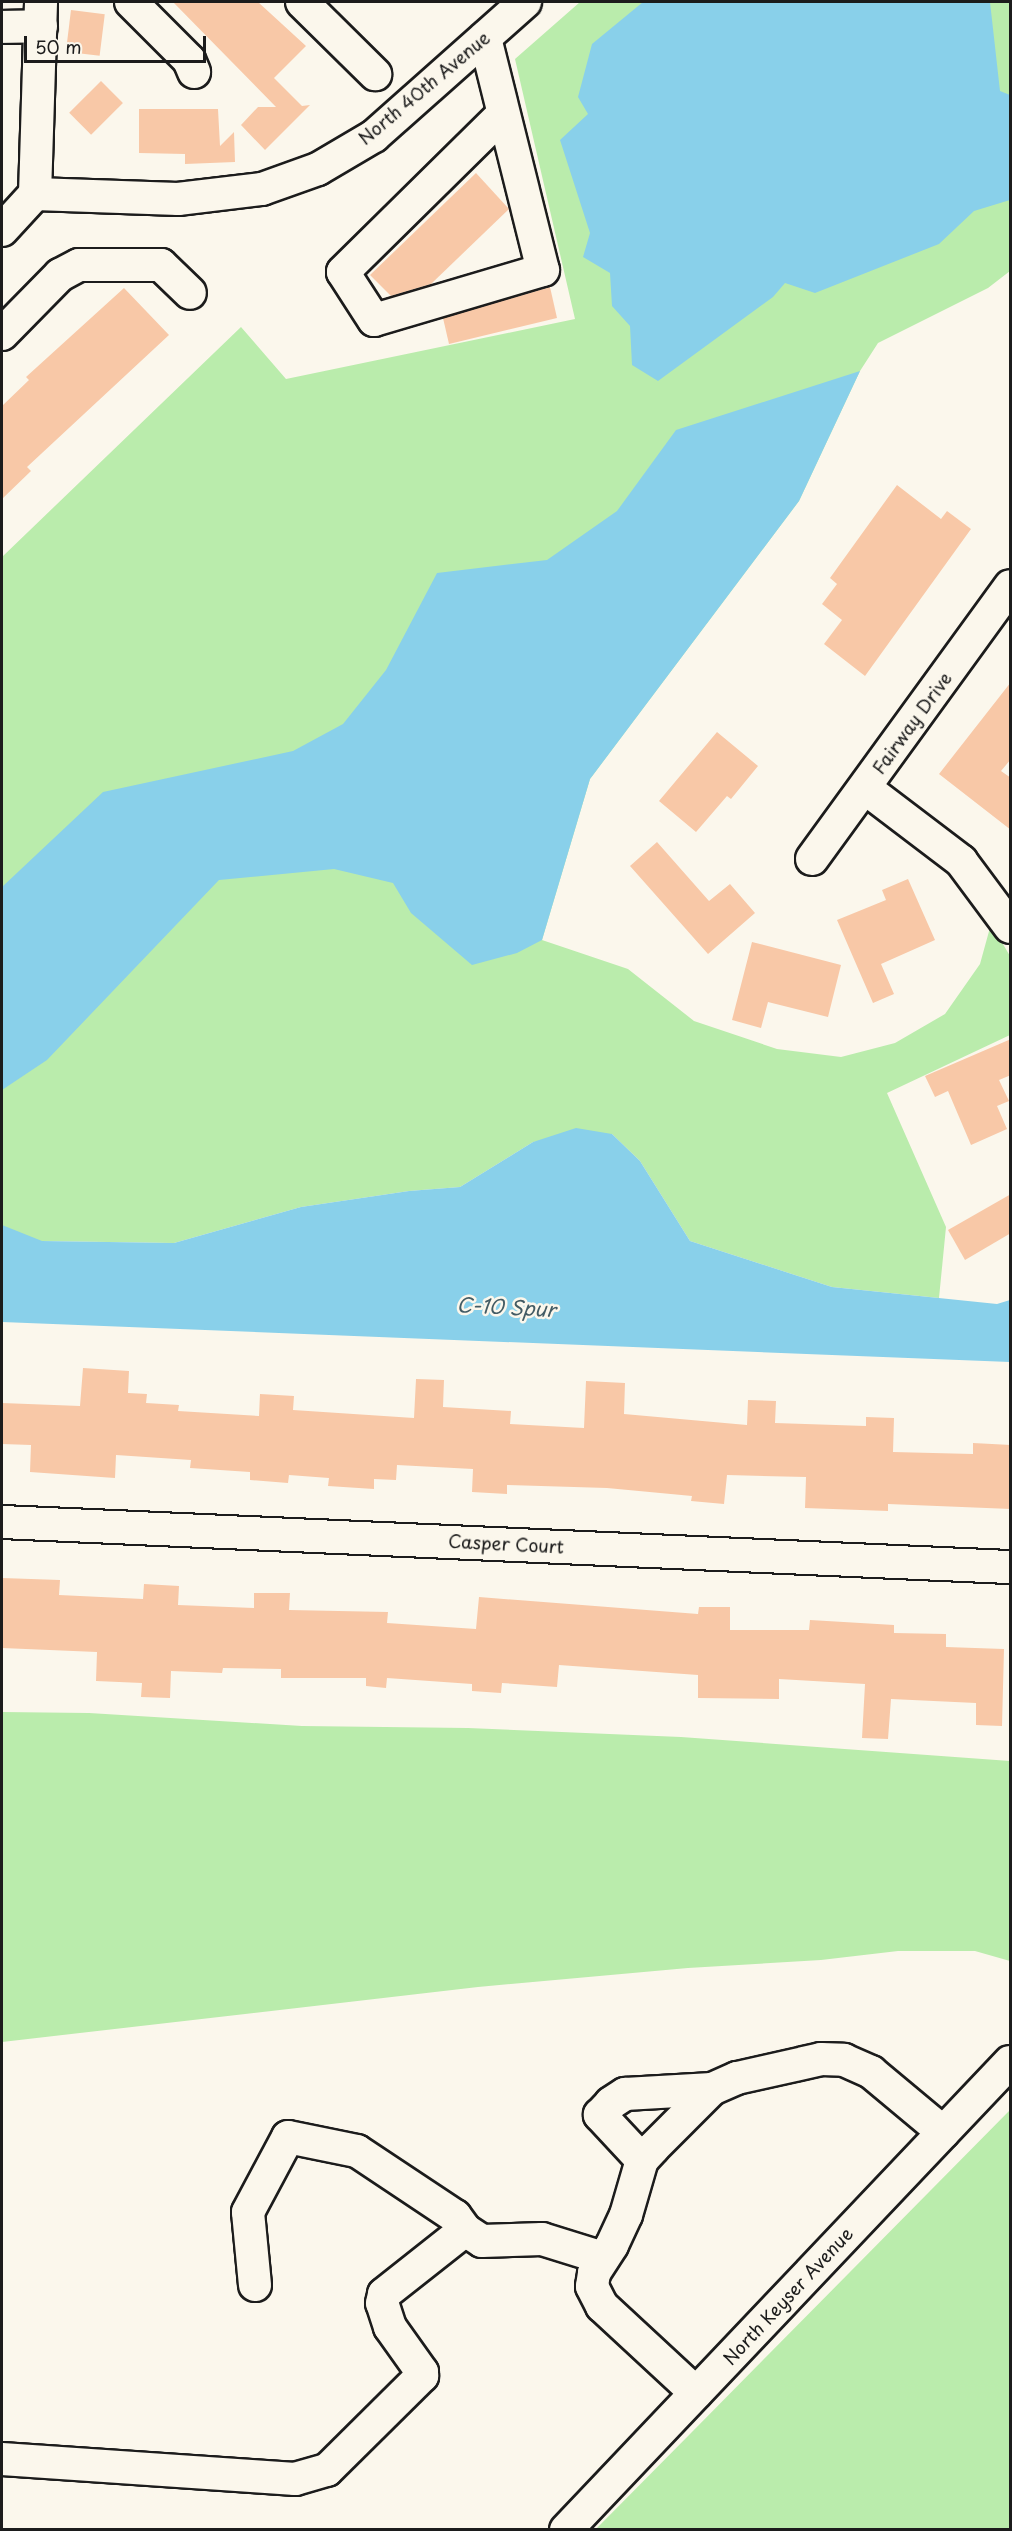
<!DOCTYPE html>
<style>
body{margin:0}
#map{position:relative;width:1012px;height:2531px;overflow:hidden;background:#fbf7ec;font-family:"Playpen Sans",sans-serif}
div>[style]{position:absolute}
.green>*{inset:0;background:#baecac}
.water>*{inset:0;background:#89d0ea}
.building>*{inset:0;background:#f8c8a7;transform-origin:0 0}
.roads{filter:drop-shadow(2px 0 #1c1c1c) drop-shadow(-2px 0 #1c1c1c) drop-shadow(0 2px #1c1c1c) drop-shadow(0 -2px #1c1c1c)}
.minor>*{height:32px;margin:-16px;padding:0 16px;transform-origin:16px;border-radius:16px;background:#fbf7ec}
span{translate:-50% -50%;white-space:nowrap;text-align:center;line-height:1.15;-webkit-text-stroke:5px #fbf7ec;paint-order:stroke}
.street-label{font-size:18px;color:#1c1c1c}
.water-label{font-size:20px;color:#425b64;font-style:italic}
.frame{position:absolute;inset:0;border:3px solid #1c1c1c;pointer-events:none}
.scale{position:absolute;left:24px;top:36px;width:182px;height:27px;box-sizing:border-box;border:3px solid #1c1c1c;border-top:0;padding-left:8px;font-size:18px;line-height:21px;white-space:nowrap;color:#1c1c1c;-webkit-text-stroke:4px #fbf7ec;paint-order:stroke}
</style>
<div id="map">
<div class="green">
<div style="clip-path:polygon(580px 2px,1010px 2px,1010px 271px,988px 288px,878px 343px,860px 371px,799px 501px,590px 779px,542px 940px,628px 969px,694px 1021px,777px 1049px,841px 1057px,895px 1043px,945px 1014px,980px 964px,991px 924px,1010px 956px,1010px 1035px,887px 1093px,946px 1227px,939px 1298px,832px 1287px,690px 1241px,640px 1161px,612px 1134px,533px 1142px,460px 1187px,409px 1191px,301px 1207px,174px 1243px,42px 1241px,2px 1259px,2px 557px,241px 327px,286px 379px,575px 319px,515px 59px)"></div>
<div style="clip-path:polygon(2px 1712px,89px 1713px,302px 1726px,468px 1728px,681px 1737px,1010px 1761px,1010px 1961px,975px 1951px,898px 1951px,821px 1960px,688px 1968px,478px 1987px,2px 2042px)"></div>
<div style="clip-path:polygon(1010px 2110px,1010px 2529px,596px 2529px,690px 2434px)"></div>
</div>
<div class="water">
<div style="clip-path:polygon(643px 2px,990px 2px,1000px 91px,1010px 95px,1010px 200px,974px 211px,939px 244px,815px 293px,785px 283px,773px 297px,658px 381px,632px 365px,630px 326px,612px 306px,610px 273px,583px 257px,590px 233px,560px 140px,588px 114px,578px 97px,592px 44px)"></div>
<div style="clip-path:polygon(860px 371px,799px 501px,590px 779px,542px 940px,517px 953px,472px 965px,411px 913px,393px 883px,334px 869px,219px 880px,47px 1060px,2px 1090px,2px 887px,103px 792px,293px 751px,343px 724px,386px 670px,437px 573px,547px 560px,617px 511px,676px 430px)"></div>
<div style="clip-path:polygon(576px 1128px,612px 1134px,640px 1161px,690px 1241px,832px 1287px,997px 1304px,1010px 1300px,1010px 1362px,2px 1322px,2px 1225px,42px 1241px,174px 1243px,301px 1207px,409px 1191px,460px 1187px,533px 1142px)"></div>
</div>
<div class="building">
<div style="clip-path:polygon(173px 2px,258px 2px,306px 46px,274px 78px,302px 106px,310px 105px,265px 150px,241px 125px,258px 107px,276px 107px)"></div>
<div style="left:71px;top:10px;width:34px;height:42px;rotate:7deg"></div>
<div style="left:101px;top:81px;width:31px;height:45px;rotate:45deg"></div>
<div style="clip-path:polygon(139px 109px,218px 109px,220px 146px,234px 132px,235px 162px,185px 164px,185px 154px,139px 153px)"></div>
<div style="clip-path:polygon(476px 173px,509px 209px,431px 284px,391px 296px,370px 275px)"></div>
<div style="clip-path:polygon(550px 287px,557px 318px,449px 344px,443px 318px)"></div>
<div style="clip-path:polygon(124px 288px,169px 335px,27px 467px,31px 471px,2px 499px,2px 406px,29px 380px,26px 377px)"></div>
<div style="clip-path:polygon(897px 485px,941px 519px,947px 511px,971px 529px,865px 676px,824px 644px,842px 620px,822px 604px,837px 584px,830px 578px)"></div>
<div style="clip-path:polygon(1011px 682px,1011px 759px,1001px 771px,1011px 778px,1011px 830px,939px 774px)"></div>
<div style="clip-path:polygon(717px 732px,758px 766px,731px 799px,727px 796px,696px 832px,659px 801px)"></div>
<div style="clip-path:polygon(657px 842px,709px 901px,730px 884px,755px 913px,708px 954px,630px 866px)"></div>
<div style="clip-path:polygon(908px 879px,935px 940px,881px 964px,894px 994px,873px 1003px,837px 920px,886px 900px,882px 890px)"></div>
<div style="clip-path:polygon(752px 942px,841px 965px,828px 1017px,768px 1002px,761px 1028px,732px 1020px)"></div>
<div style="clip-path:polygon(1011px 1039px,1011px 1075px,999px 1080px,1009px 1101px,997px 1106px,1007px 1129px,971px 1145px,948px 1091px,935px 1097px,925px 1076px)"></div>
<div style="clip-path:polygon(1011px 1194px,1011px 1233px,965px 1260px,948px 1230px)"></div>
<div style="clip-path:polygon(83px 1368px,129px 1371px,128px 1393px,147px 1394px,146px 1403px,179px 1405px,178px 1411px,259px 1416px,260px 1394px,294px 1396px,293px 1410px,414px 1418px,416px 1379px,444px 1380px,443px 1407px,511px 1411px,510px 1424px,584px 1428px,586px 1381px,625px 1383px,624px 1414px,747px 1425px,748px 1400px,776px 1401px,775px 1423px,866px 1426px,866px 1417px,894px 1418px,893px 1452px,973px 1454px,973px 1443px,1011px 1445px,1011px 1509px,888px 1504px,888px 1511px,805px 1508px,806px 1477px,727px 1475px,724px 1504px,691px 1501px,692px 1496px,607px 1488px,507px 1485px,507px 1494px,472px 1492px,473px 1469px,397px 1465px,396px 1480px,374px 1479px,374px 1489px,328px 1486px,329px 1478px,289px 1475px,288px 1483px,250px 1480px,250px 1472px,190px 1468px,191px 1460px,116px 1455px,115px 1478px,30px 1472px,31px 1445px,2px 1444px,2px 1403px,80px 1406px)"></div>
<div style="clip-path:polygon(2px 1578px,60px 1580px,59px 1595px,143px 1599px,144px 1584px,179px 1586px,178px 1605px,254px 1608px,254px 1593px,290px 1593px,289px 1610px,388px 1612px,387px 1623px,476px 1629px,479px 1597px,698px 1614px,699px 1607px,730px 1607px,730px 1630px,809px 1630px,810px 1620px,894px 1625px,894px 1633px,946px 1634px,946px 1647px,1004px 1649px,1002px 1726px,976px 1725px,976px 1703px,891px 1699px,888px 1739px,862px 1738px,865px 1684px,779px 1679px,779px 1699px,698px 1698px,698px 1675px,559px 1665px,557px 1687px,502px 1683px,501px 1693px,472px 1691px,472px 1684px,387px 1678px,386px 1688px,366px 1686px,366px 1678px,281px 1678px,281px 1669px,223px 1668px,222px 1673px,171px 1671px,170px 1698px,141px 1697px,142px 1683px,96px 1681px,97px 1652px,2px 1648px)"></div>
</div>
<div class="roads">
<div class="minor">
<div style="left:131px;top:2px;width:82px;rotate:45deg"></div>
<div style="left:189px;top:60px;width:13px;rotate:67deg"></div>
<div style="left:302px;top:2px;width:103px;rotate:44.6deg"></div>
<div style="left:2px;top:27px;width:39px;rotate:-1deg"></div>
<div style="left:485px;top:38px;width:239px;rotate:76deg"></div>
<div style="left:543px;top:270px;width:176px;rotate:163.5deg"></div>
<div style="left:374px;top:320px;width:57px;rotate:-122.9deg"></div>
<div style="left:343px;top:272px;width:225px;rotate:-44.6deg"></div>
<div style="left:35px;top:194px;width:143px;rotate:2deg"></div>
<div style="left:178px;top:199px;width:85px;rotate:-6.8deg"></div>
<div style="left:262px;top:189px;width:59px;rotate:-19.7deg"></div>
<div style="left:318px;top:169px;width:65px;rotate:-30.5deg"></div>
<div style="left:374px;top:136px;width:202px;rotate:-41.6deg"></div>
<div style="left:35px;top:194px;width:192px;rotate:-88.2deg"></div>
<div style="left:2px;top:230px;width:49px;rotate:-47.5deg"></div>
<div style="left:2px;top:334px;width:83px;rotate:-45.5deg"></div>
<div style="left:60px;top:275px;width:21px;rotate:-28deg"></div>
<div style="left:79px;top:265px;width:82px"></div>
<div style="left:161px;top:265px;width:40px;rotate:44deg"></div>
<div style="left:865px;top:788px;width:121px;rotate:37.2deg"></div>
<div style="left:961px;top:861px;width:82px;rotate:53.4deg"></div>
<div style="left:812px;top:859px;width:337px;rotate:-54deg"></div>
<div style="left:2px;top:1522px;width:1009px;rotate:2.56deg"></div>
<div style="left:642px;top:2160px;width:62px;rotate:-133deg"></div>
<div style="left:600px;top:2115px;width:16px;rotate:-47deg"></div>
<div style="left:611px;top:2103px;width:17px;rotate:-33deg"></div>
<div style="left:625px;top:2094px;width:87px;rotate:-3.3deg"></div>
<div style="left:255px;top:2285px;width:73px;rotate:-95.5deg"></div>
<div style="left:248px;top:2212px;width:85px;rotate:-61.9deg"></div>
<div style="left:288px;top:2137px;width:70px;rotate:11.5deg"></div>
<div style="left:357px;top:2151px;width:118px;rotate:33.6deg"></div>
<div style="left:455px;top:2216px;width:17px;rotate:54deg"></div>
<div style="left:465px;top:2230px;width:20px;rotate:33deg"></div>
<div style="left:482px;top:2241px;width:60px;rotate:-1.9deg"></div>
<div style="left:542px;top:2239px;width:64px;rotate:17.3deg"></div>
<div style="left:696px;top:2393px;width:128px;rotate:-137.2deg"></div>
<div style="left:602px;top:2306px;width:22px;rotate:-117deg"></div>
<div style="left:592px;top:2286px;width:13px;rotate:-81deg"></div>
<div style="left:594px;top:2273px;width:33px;rotate:-57deg"></div>
<div style="left:612px;top:2245px;width:33px;rotate:-65deg"></div>
<div style="left:626px;top:2215px;width:57px;rotate:-73.8deg"></div>
<div style="left:642px;top:2160px;width:16px;rotate:-47deg"></div>
<div style="left:653px;top:2148px;width:83px;rotate:-45deg"></div>
<div style="left:712px;top:2089px;width:27px;rotate:-24deg"></div>
<div style="left:737px;top:2078px;width:86px;rotate:-12.7deg"></div>
<div style="left:821px;top:2059px;width:23px;rotate:2deg"></div>
<div style="left:844px;top:2060px;width:30px;rotate:24deg"></div>
<div style="left:871px;top:2072px;width:94px;rotate:39.8deg"></div>
<div style="left:2px;top:2459px;width:294px;rotate:3.9deg"></div>
<div style="left:295px;top:2479px;width:33px;rotate:-16deg"></div>
<div style="left:327px;top:2470px;width:134px;rotate:-44.7deg"></div>
<div style="left:422px;top:2376px;width:4px;rotate:-90deg"></div>
<div style="left:422px;top:2372px;width:55px;rotate:-125.4deg"></div>
<div style="left:390px;top:2327px;width:25px;rotate:-108deg"></div>
<div style="left:382px;top:2303px;width:9px;rotate:-77deg"></div>
<div style="left:384px;top:2294px;width:103px;rotate:-38.3deg"></div>
<div style="left:566px;top:2530px;width:645px;rotate:-46.51deg"></div>
</div>
</div>
<div class="street-label">
<span style="left:424px;top:88px;rotate:-40deg">North 40th Avenue</span>
<span style="left:912px;top:723px;rotate:-54deg">Fairway Drive</span>
<span style="left:506px;top:1544px;rotate:3deg">Casper Court</span>
<span style="left:788px;top:2296px;rotate:-47deg">North Keyser Avenue</span>
</div>
<div class="water-label">
<span style="left:506px;top:1307px;rotate:3deg">C-10 Spur</span>
</div>
<div class="frame"></div>
<div class="scale">50 m</div>
</div>
